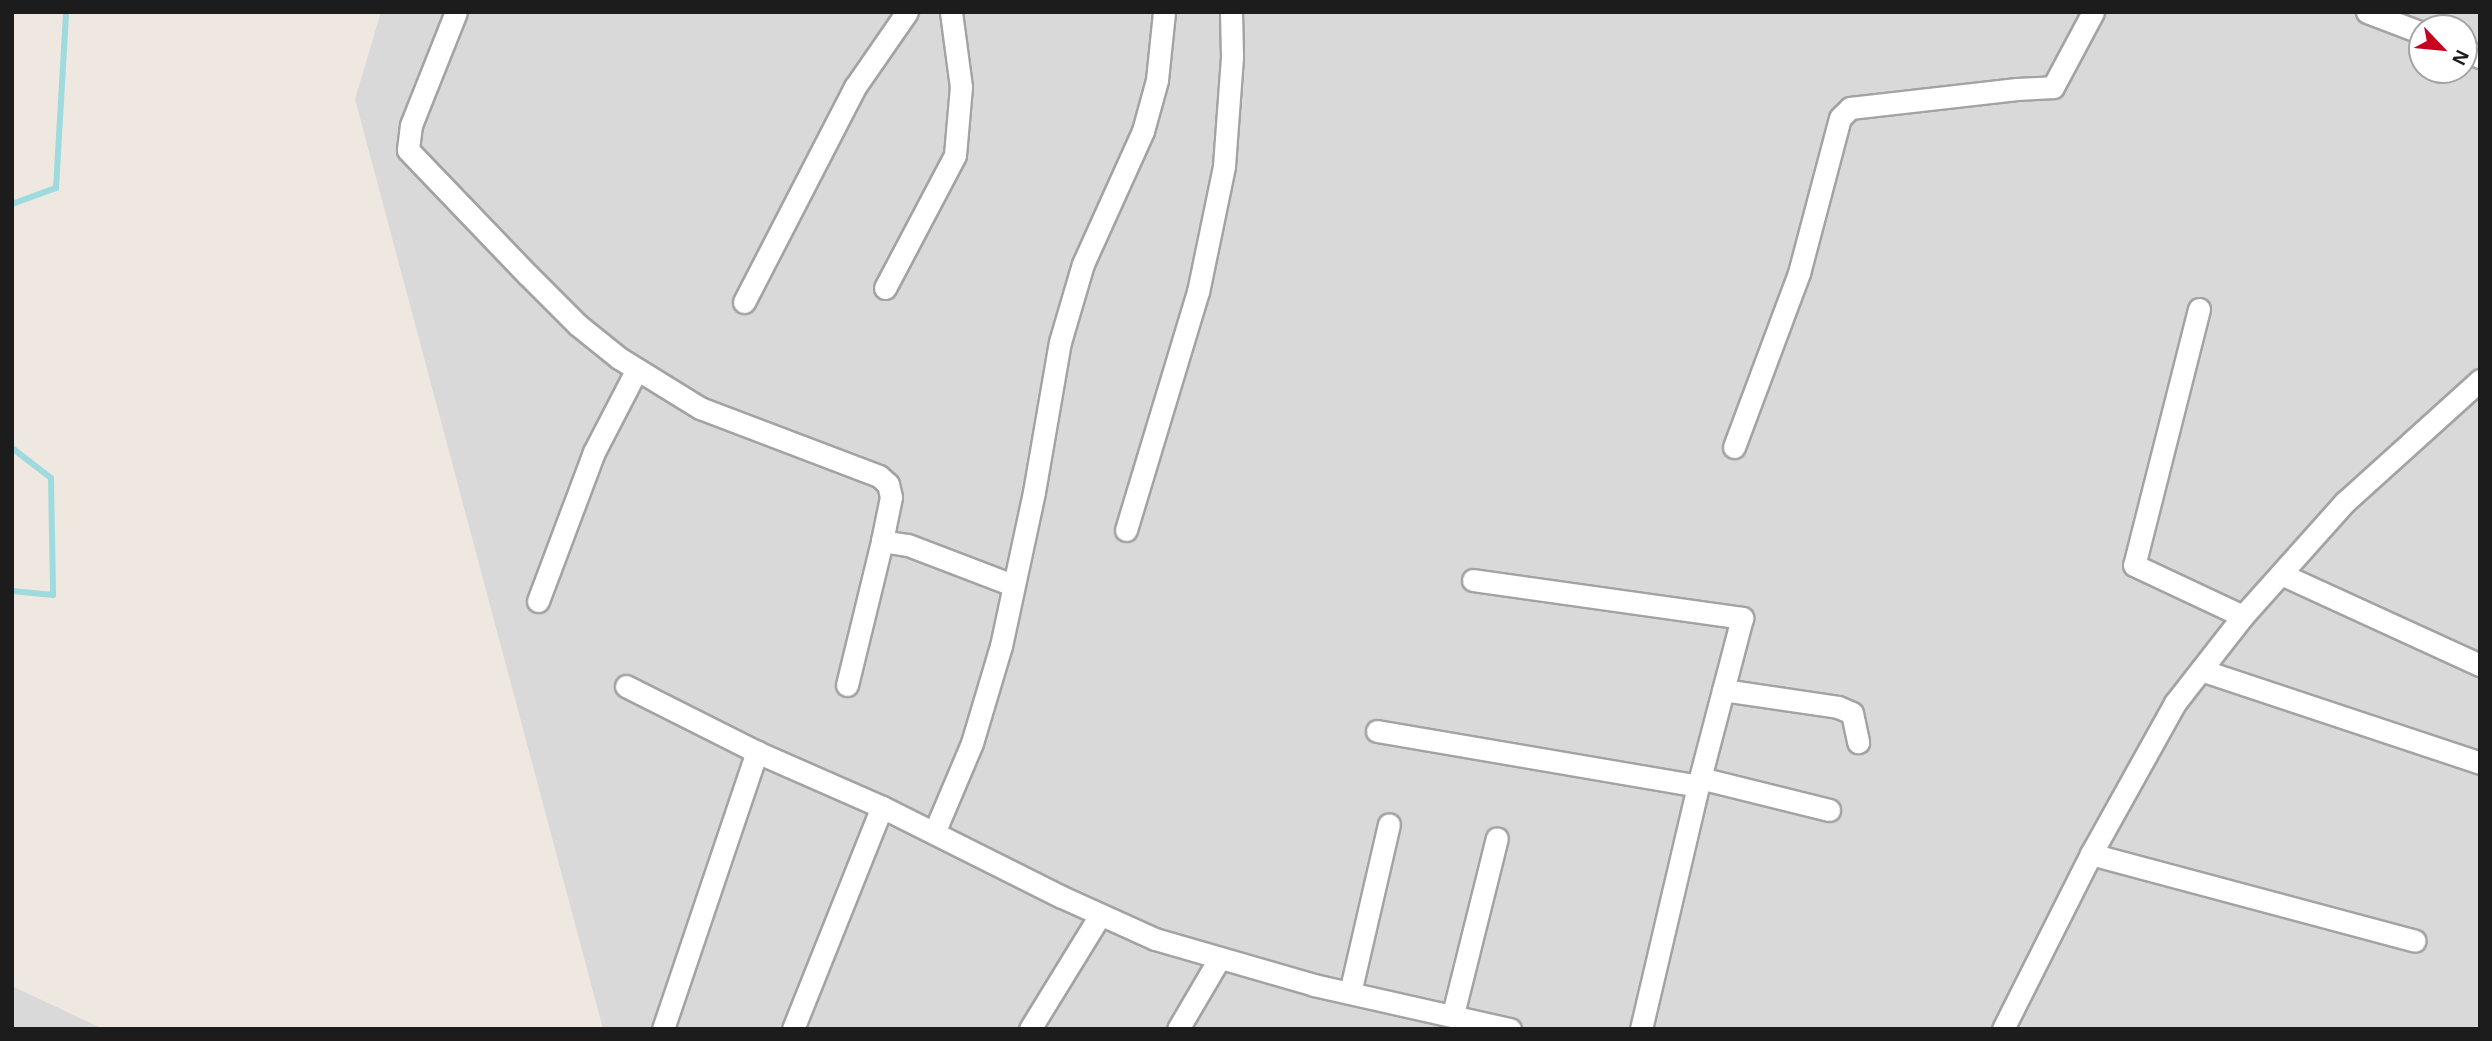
<!DOCTYPE html>
<style>
body{margin:0}
#map{position:relative;width:2492px;height:1041px;overflow:hidden;background:#eee8e1;font-family:Arial,sans-serif}
div>[style]{position:absolute}
.residential>*{inset:0;background:#dad9d9}
.stream>*{height:6px;margin:-3px;padding:0 3px;transform-origin:3px;border-radius:3px;background:#9fdade}
.roads{filter:drop-shadow(2px 0 #a3a3a3) drop-shadow(-2px 0 #a3a3a3) drop-shadow(0 2px #a3a3a3) drop-shadow(0 -2px #a3a3a3)}
.minor>*{height:21px;margin:-10.5px;padding:0 10.5px;transform-origin:10.5px;border-radius:10.5px;background:#fff}
span{translate:-50% -50%;white-space:nowrap;text-align:center;line-height:1.15;-webkit-text-stroke:5px #fff;paint-order:stroke}
.frame{position:absolute;inset:0;border:14px solid #1c1c1c;pointer-events:none}
.north{position:absolute;left:2408px;top:14px;width:70px;height:70px;box-sizing:border-box;background:#fff;border:2px solid #a4a4a4;border-radius:50%;rotate:116deg;font-size:19px;font-weight:700;line-height:28px;text-align:center;color:#1c1c1c}
.north::after{content:'';display:block;margin:auto;width:24px;height:32px;background:#c8001f;clip-path:polygon(50% 0,100% 100%,50% 72%,0 100%)}
</style>
<div id="map">
<div class="residential">
<div style="clip-path:polygon(evenodd,381px 12px,2480px 12px,2480px 1029px,603px 1029px,355px 99px,381px 12px,2422px 28px,2464px 28px,2464px 70px,2422px 70px,2422px 28px)"></div>
<div style="clip-path:polygon(12px 986px,103px 1029px,12px 1029px)"></div>
</div>
<div class="stream">
<div style="left:12px;top:204px;width:47px;rotate:-20deg"></div>
<div style="left:56px;top:188px;width:176px;rotate:-86.7deg"></div>
<div style="left:12px;top:448px;width:49px;rotate:37.6deg"></div>
<div style="left:51px;top:478px;width:117px;rotate:89deg"></div>
<div style="left:53px;top:595px;width:41px;rotate:-174.4deg"></div>
</div>
<div class="roads">
<div class="minor">
<div style="left:456px;top:12px;width:122px;rotate:111.7deg"></div>
<div style="left:411px;top:125px;width:25px;rotate:97deg"></div>
<div style="left:408px;top:150px;width:173px;rotate:46.2deg"></div>
<div style="left:528px;top:275px;width:71px;rotate:45deg"></div>
<div style="left:578px;top:325px;width:53px;rotate:38.8deg"></div>
<div style="left:619px;top:358px;width:95px;rotate:31.7deg"></div>
<div style="left:700px;top:408px;width:191px;rotate:20.8deg"></div>
<div style="left:879px;top:476px;width:12px;rotate:42deg"></div>
<div style="left:888px;top:484px;width:13px;rotate:77deg"></div>
<div style="left:891px;top:497px;width:45px;rotate:101.6deg"></div>
<div style="left:882px;top:541px;width:26px;rotate:9deg"></div>
<div style="left:908px;top:545px;width:112px;rotate:20.9deg"></div>
<div style="left:2367px;top:12px;width:59px;rotate:20.9deg"></div>
<div style="left:2464px;top:50px;width:17px;rotate:24deg"></div>
<div style="left:885px;top:288px;width:150px;rotate:-62.2deg"></div>
<div style="left:955px;top:155px;width:68px;rotate:-85deg"></div>
<div style="left:961px;top:87px;width:76px;rotate:-97.6deg"></div>
<div style="left:744px;top:302px;width:242px;rotate:-62.7deg"></div>
<div style="left:855px;top:87px;width:91px;rotate:-55.3deg"></div>
<div style="left:2199px;top:309px;width:264px;rotate:104.2deg"></div>
<div style="left:2134px;top:565px;width:120px;rotate:25.1deg"></div>
<div style="left:1734px;top:447px;width:186px;rotate:-69.5deg"></div>
<div style="left:1799px;top:273px;width:160px;rotate:-75.2deg"></div>
<div style="left:1840px;top:118px;width:14px;rotate:-45deg"></div>
<div style="left:1850px;top:108px;width:168px;rotate:-6.5deg"></div>
<div style="left:2017px;top:89px;width:36px;rotate:-3deg"></div>
<div style="left:2053px;top:87px;width:85px;rotate:-61.9deg"></div>
<div style="left:1126px;top:530px;width:249px;rotate:-73.2deg"></div>
<div style="left:1198px;top:292px;width:129px;rotate:-78.3deg"></div>
<div style="left:1224px;top:166px;width:110px;rotate:-85.8deg"></div>
<div style="left:1232px;top:56px;width:44px;rotate:-91.3deg"></div>
<div style="left:2281px;top:574px;width:219px;rotate:24.6deg"></div>
<div style="left:1473px;top:580px;width:272px;rotate:8deg"></div>
<div style="left:1742px;top:618px;width:174px;rotate:104.7deg"></div>
<div style="left:1698px;top:786px;width:250px;rotate:103.2deg"></div>
<div style="left:538px;top:601px;width:159px;rotate:-69.4deg"></div>
<div style="left:594px;top:452px;width:93px;rotate:-62.6deg"></div>
<div style="left:2201px;top:670px;width:294px;rotate:18.4deg"></div>
<div style="left:847px;top:685px;width:148px;rotate:-76.3deg"></div>
<div style="left:626px;top:686px;width:147px;rotate:26.7deg"></div>
<div style="left:757px;top:752px;width:137px;rotate:23.7deg"></div>
<div style="left:882px;top:807px;width:201px;rotate:26.6deg"></div>
<div style="left:1062px;top:897px;width:102px;rotate:24.3deg"></div>
<div style="left:1155px;top:939px;width:166px;rotate:16.1deg"></div>
<div style="left:1314px;top:985px;width:201px;rotate:12.7deg"></div>
<div style="left:1723px;top:690px;width:116px;rotate:8.4deg"></div>
<div style="left:1838px;top:707px;width:15px;rotate:23deg"></div>
<div style="left:1852px;top:713px;width:30px;rotate:78deg"></div>
<div style="left:1377px;top:731px;width:326px;rotate:9.7deg"></div>
<div style="left:1700px;top:778px;width:133px;rotate:13.9deg"></div>
<div style="left:934px;top:833px;width:98px;rotate:-67.1deg"></div>
<div style="left:972px;top:743px;width:101px;rotate:-73.4deg"></div>
<div style="left:1001px;top:646px;width:157px;rotate:-77.9deg"></div>
<div style="left:1034px;top:492px;width:152px;rotate:-80.2deg"></div>
<div style="left:1060px;top:342px;width:81px;rotate:-73.6deg"></div>
<div style="left:1083px;top:264px;width:146px;rotate:-65.7deg"></div>
<div style="left:1143px;top:131px;width:53px;rotate:-74.6deg"></div>
<div style="left:1157px;top:80px;width:68px;rotate:-84.1deg"></div>
<div style="left:2091px;top:854px;width:335px;rotate:15deg"></div>
<div style="left:1350px;top:993px;width:173px;rotate:-77deg"></div>
<div style="left:1453px;top:1014px;width:181px;rotate:-76deg"></div>
<div style="left:663px;top:1029px;width:293px;rotate:-71.3deg"></div>
<div style="left:793px;top:1029px;width:239px;rotate:-68.2deg"></div>
<div style="left:1030px;top:1029px;width:134px;rotate:-58.4deg"></div>
<div style="left:1178px;top:1029px;width:81px;rotate:-59.6deg"></div>
<div style="left:2003px;top:1029px;width:196px;rotate:-63.3deg"></div>
<div style="left:2091px;top:854px;width:173px;rotate:-60.9deg"></div>
<div style="left:2175px;top:703px;width:110px;rotate:-52deg"></div>
<div style="left:2243px;top:616px;width:153px;rotate:-48.2deg"></div>
<div style="left:2345px;top:502px;width:182px;rotate:-42.1deg"></div>
</div>
</div>
<div class="frame"></div>
<div class="north">N</div>
</div>
